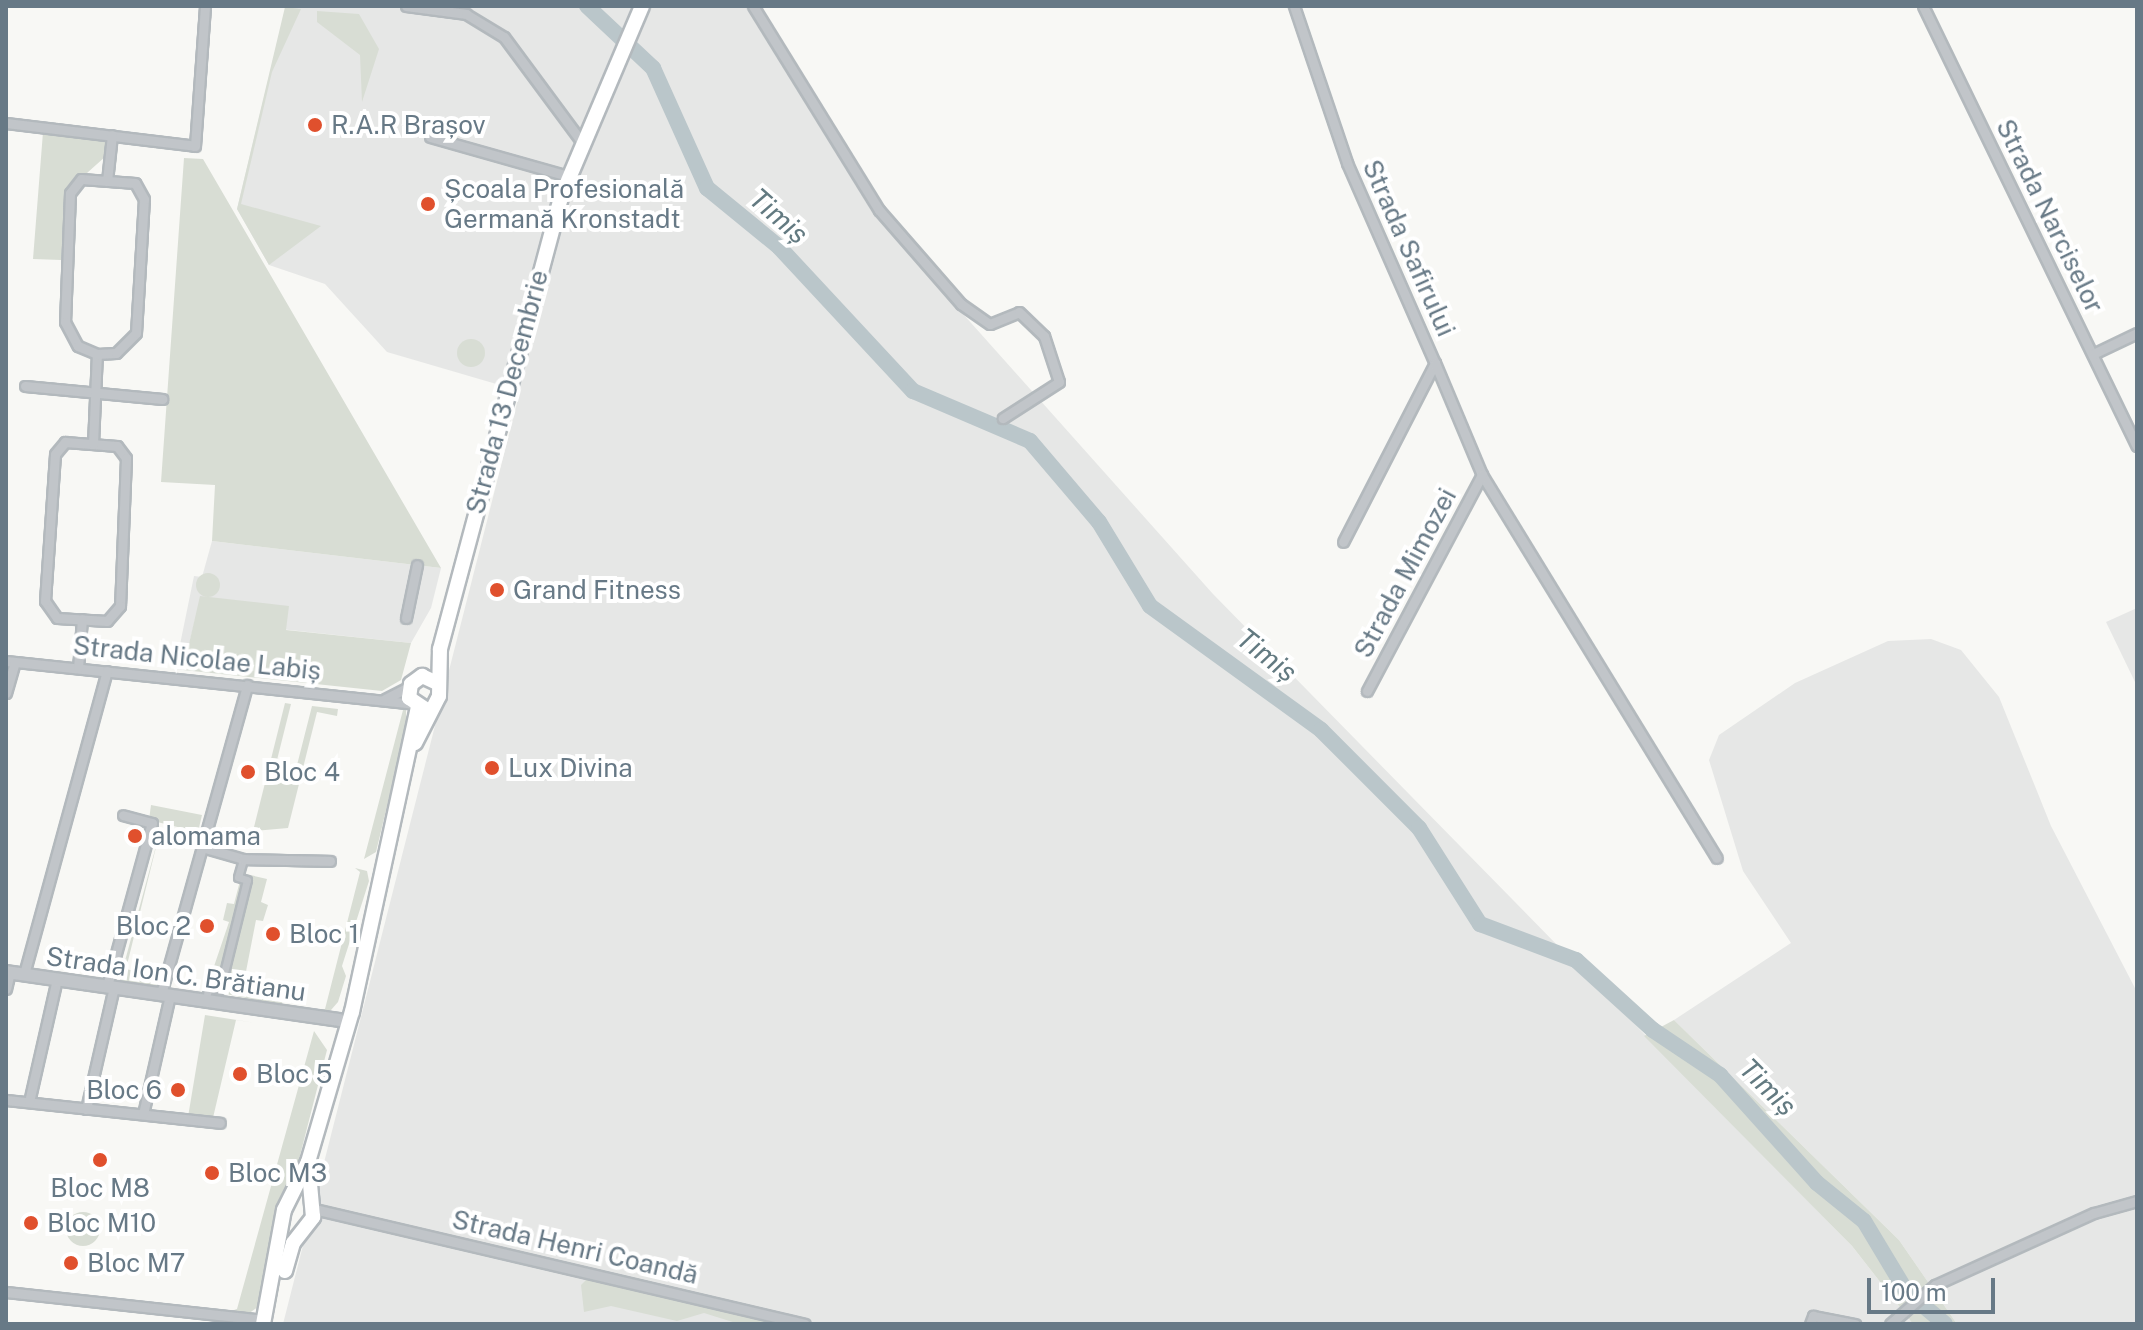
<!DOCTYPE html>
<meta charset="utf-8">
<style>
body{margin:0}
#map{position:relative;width:2143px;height:1330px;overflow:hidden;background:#f8f8f5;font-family:"Public Sans",sans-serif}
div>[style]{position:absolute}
.built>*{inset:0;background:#e6e7e6}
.green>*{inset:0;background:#d8ddd4}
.round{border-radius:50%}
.river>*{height:16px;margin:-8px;padding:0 8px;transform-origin:8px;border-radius:8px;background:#bac6ca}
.roads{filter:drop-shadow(2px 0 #b3b9bd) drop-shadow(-2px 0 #b3b9bd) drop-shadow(0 2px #b3b9bd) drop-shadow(0 -2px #b3b9bd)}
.pedestrian>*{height:7px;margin:-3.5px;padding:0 3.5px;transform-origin:3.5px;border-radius:3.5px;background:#c1c5c9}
.minor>*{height:9px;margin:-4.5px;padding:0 4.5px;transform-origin:4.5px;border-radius:4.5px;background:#c1c5c9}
.tertiary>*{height:12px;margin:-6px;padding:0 6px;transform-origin:6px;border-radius:6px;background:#c1c5c9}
.secondary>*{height:14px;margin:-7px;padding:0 7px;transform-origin:7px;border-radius:7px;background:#fff}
.dots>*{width:22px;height:22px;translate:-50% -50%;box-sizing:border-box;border:4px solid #fff;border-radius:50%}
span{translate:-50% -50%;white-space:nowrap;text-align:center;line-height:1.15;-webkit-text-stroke:8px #fff;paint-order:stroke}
.poi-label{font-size:26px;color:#677986}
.left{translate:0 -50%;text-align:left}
.right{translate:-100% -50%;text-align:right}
.street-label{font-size:26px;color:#677986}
.water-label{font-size:28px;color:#637a81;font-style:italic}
.frame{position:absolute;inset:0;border:8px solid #677986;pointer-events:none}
.scale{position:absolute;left:1867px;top:1278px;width:128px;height:36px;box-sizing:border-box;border:4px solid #677986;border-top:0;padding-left:10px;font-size:24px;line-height:28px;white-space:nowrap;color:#677986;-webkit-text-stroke:6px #fff;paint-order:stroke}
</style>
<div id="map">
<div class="built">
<div style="clip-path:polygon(286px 6px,750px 6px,872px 212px,1213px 594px,1852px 1246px,1913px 1324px,283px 1324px,520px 391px,387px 352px,325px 284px,269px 265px,237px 209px)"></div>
<div style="clip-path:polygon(212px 541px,441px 568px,431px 608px,411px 643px,195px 620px,183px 670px,175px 669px,194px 576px,202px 577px)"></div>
<div style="clip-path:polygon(2137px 608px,2137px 681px,2135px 682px,2106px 622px)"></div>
<div style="clip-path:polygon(1931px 639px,1961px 650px,1999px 697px,2051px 826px,2137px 992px,2137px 1324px,1957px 1324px,1899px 1240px,1674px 1020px,1791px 943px,1743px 871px,1709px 760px,1719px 735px,1795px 683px,1888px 641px)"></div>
</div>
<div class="green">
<div style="clip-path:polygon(285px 7px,301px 9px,272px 72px,241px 204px,321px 226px,269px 265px,237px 209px)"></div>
<div style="clip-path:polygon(317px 11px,359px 14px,379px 49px,362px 102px,360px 55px,317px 22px)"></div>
<div style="clip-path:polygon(43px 132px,109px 138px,106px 156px,68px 190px,61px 260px,33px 259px)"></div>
<div style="clip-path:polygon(184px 158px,203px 159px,441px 568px,212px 541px,215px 485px,161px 482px)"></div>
<div class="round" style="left:457px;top:339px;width:28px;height:28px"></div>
<div class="round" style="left:196px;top:573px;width:24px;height:24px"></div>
<div style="clip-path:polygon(200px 596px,289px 606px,286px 630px,411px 643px,401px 680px,382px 691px,183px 670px)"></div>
<div style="clip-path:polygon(285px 703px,291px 704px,276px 764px,296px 769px,312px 706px,338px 709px,337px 716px,317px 712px,288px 828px,253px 831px)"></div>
<div style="clip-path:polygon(384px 705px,404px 706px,406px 709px,406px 727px,376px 852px,364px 859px,403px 710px)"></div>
<div style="clip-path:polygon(151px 805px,202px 815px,198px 832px,149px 820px)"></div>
<div style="clip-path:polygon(159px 835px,126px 969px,160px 977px,157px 988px,119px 983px)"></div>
<div style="clip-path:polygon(355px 868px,367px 871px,369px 881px,342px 966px,346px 976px,338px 1002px,331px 1010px,316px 1011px,325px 1009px,360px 872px)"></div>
<div style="clip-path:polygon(242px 873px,267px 879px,261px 902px,268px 905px,263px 921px,256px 920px,242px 992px,272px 999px,285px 982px,282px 1004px,290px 1007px,206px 990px,229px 922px,223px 920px,227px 903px,234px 904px)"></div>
<div style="clip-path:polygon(205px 1015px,281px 1027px,236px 1020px,212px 1122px,188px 1117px)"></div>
<div style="clip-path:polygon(1674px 1020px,1899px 1240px,1957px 1324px,1913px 1324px,1852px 1246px,1644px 1036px)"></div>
<div style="clip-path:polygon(314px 1031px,327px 1050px,262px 1304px,248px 1314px,228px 1312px,237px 1309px)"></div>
<div class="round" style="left:66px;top:1212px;width:34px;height:34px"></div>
<div style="clip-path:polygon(590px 1276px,780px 1324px,739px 1324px,704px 1313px,677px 1321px,611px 1306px,584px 1312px,581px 1285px)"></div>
</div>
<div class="river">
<div style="left:587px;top:6px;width:91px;rotate:43.2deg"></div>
<div style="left:653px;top:68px;width:132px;rotate:65.8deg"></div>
<div style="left:707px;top:188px;width:93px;rotate:39.3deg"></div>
<div style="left:779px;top:247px;width:197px;rotate:47.1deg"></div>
<div style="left:913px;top:391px;width:127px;rotate:23.1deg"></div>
<div style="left:1030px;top:441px;width:106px;rotate:49.6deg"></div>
<div style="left:1099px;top:522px;width:98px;rotate:58.7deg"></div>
<div style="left:1150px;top:606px;width:211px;rotate:35.9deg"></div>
<div style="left:1321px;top:730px;width:139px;rotate:45deg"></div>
<div style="left:1419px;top:828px;width:114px;rotate:57.6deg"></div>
<div style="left:1480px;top:924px;width:103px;rotate:20.6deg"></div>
<div style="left:1576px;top:960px;width:104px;rotate:42.3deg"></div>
<div style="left:1653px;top:1030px;width:81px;rotate:33.9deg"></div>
<div style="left:1720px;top:1075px;width:145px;rotate:48.1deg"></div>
<div style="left:1817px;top:1183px;width:60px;rotate:39deg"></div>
<div style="left:1864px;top:1221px;width:82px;rotate:59deg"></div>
<div style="left:1906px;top:1291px;width:51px;rotate:40.2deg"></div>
</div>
<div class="roads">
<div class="pedestrian">
<div style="left:207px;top:994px;width:8px;rotate:-76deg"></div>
<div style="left:209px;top:986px;width:11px;rotate:15deg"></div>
<div style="left:220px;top:989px;width:112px;rotate:-76.1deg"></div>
<div style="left:247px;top:880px;width:9px;rotate:-162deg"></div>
<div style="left:238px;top:877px;width:19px;rotate:-74deg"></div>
</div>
<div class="minor">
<div style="left:406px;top:6px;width:61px;rotate:7.6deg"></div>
<div style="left:466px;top:14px;width:44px;rotate:31.2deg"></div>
<div style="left:504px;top:37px;width:129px;rotate:53.5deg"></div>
<div style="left:753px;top:6px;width:240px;rotate:58.3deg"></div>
<div style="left:879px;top:210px;width:125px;rotate:48.9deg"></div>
<div style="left:961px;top:304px;width:35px;rotate:35deg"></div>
<div style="left:990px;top:324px;width:31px;rotate:-22deg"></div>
<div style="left:1019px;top:312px;width:35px;rotate:44deg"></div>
<div style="left:1044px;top:336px;width:48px;rotate:71.9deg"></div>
<div style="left:1059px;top:382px;width:67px;rotate:147.3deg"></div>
<div style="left:1294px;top:6px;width:166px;rotate:71.3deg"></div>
<div style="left:1347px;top:163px;width:219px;rotate:66.3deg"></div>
<div style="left:1435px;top:363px;width:201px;rotate:117.2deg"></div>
<div style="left:1923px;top:6px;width:489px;rotate:64.1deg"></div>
<div style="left:6px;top:123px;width:190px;rotate:6.9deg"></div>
<div style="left:195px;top:146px;width:140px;rotate:-85.9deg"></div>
<div style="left:430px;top:137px;width:143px;rotate:15.8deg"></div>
<div style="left:107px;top:181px;width:46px;rotate:-83.8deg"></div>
<div style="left:2093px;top:354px;width:49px;rotate:-25.5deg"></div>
<div style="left:1435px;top:363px;width:121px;rotate:67.2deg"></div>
<div style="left:1482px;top:475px;width:449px;rotate:58.5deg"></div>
<div style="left:25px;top:386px;width:138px;rotate:5.4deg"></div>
<div style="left:65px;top:442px;width:52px;rotate:4.4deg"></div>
<div style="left:117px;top:446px;width:15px;rotate:53deg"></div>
<div style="left:126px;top:458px;width:148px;rotate:92.3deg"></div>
<div style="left:120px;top:606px;width:20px;rotate:131deg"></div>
<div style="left:107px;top:621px;width:50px;rotate:-176.6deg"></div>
<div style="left:57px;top:618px;width:21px;rotate:-125deg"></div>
<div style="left:45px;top:601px;width:147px;rotate:-86.1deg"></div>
<div style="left:55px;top:454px;width:16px;rotate:-50deg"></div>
<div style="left:93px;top:444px;width:90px;rotate:-87.5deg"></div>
<div style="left:97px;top:354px;width:19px;rotate:-3deg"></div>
<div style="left:116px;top:353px;width:28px;rotate:-45deg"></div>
<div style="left:136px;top:333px;width:134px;rotate:-86.6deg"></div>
<div style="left:144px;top:199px;width:18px;rotate:-119deg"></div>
<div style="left:135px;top:183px;width:54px;rotate:-175.8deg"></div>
<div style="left:81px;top:179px;width:18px;rotate:128deg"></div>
<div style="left:70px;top:193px;width:129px;rotate:92.2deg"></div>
<div style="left:65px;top:322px;width:27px;rotate:62deg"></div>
<div style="left:78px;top:346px;width:21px;rotate:23deg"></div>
<div style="left:406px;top:618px;width:54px;rotate:-78.3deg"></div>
<div style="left:6px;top:661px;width:410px;rotate:6deg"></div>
<div style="left:78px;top:668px;width:49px;rotate:-85.3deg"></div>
<div style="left:1367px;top:691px;width:245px;rotate:-62deg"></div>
<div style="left:6px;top:693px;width:32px;rotate:-74deg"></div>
<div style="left:385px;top:699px;width:27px;rotate:-27deg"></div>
<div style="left:205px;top:848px;width:40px;rotate:16deg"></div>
<div style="left:243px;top:859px;width:87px;rotate:1.3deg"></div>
<div style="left:24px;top:974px;width:314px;rotate:-74.7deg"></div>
<div style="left:107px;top:986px;width:169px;rotate:-74.6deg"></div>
<div style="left:152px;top:823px;width:30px;rotate:-165deg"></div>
<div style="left:6px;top:989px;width:17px;rotate:-77deg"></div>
<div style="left:161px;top:994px;width:321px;rotate:-74.4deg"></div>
<div style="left:6px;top:1100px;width:215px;rotate:6.1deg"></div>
<div style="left:29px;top:1102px;width:126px;rotate:-77.2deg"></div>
<div style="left:86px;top:1109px;width:125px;rotate:-77.1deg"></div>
<div style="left:143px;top:1114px;width:122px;rotate:-77.2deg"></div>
<div style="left:314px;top:1209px;width:504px;rotate:13.18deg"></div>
<div style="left:6px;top:1292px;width:260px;rotate:6.2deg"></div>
<div style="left:1810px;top:1324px;width:9px;rotate:-69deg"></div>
<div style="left:1813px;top:1316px;width:43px;rotate:10.8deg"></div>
<div style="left:1890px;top:1324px;width:60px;rotate:-40.9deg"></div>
<div style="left:1935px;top:1285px;width:175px;rotate:-24.4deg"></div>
<div style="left:2094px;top:1213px;width:45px;rotate:-15.6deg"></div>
</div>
<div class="tertiary">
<div style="left:6px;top:972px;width:337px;rotate:8.2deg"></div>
</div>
<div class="secondary">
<div style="left:424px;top:708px;width:18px;rotate:-146deg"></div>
<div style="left:409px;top:698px;width:14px;rotate:-82deg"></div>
<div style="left:411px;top:684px;width:14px;rotate:-36deg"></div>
<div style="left:422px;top:676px;width:17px;rotate:25deg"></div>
<div style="left:415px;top:743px;width:53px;rotate:-62.9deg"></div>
<div style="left:439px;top:696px;width:47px;rotate:-88.8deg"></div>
<div style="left:440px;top:649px;width:468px;rotate:-75deg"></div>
<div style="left:561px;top:197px;width:207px;rotate:-67deg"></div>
<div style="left:285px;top:1271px;width:29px;rotate:-74deg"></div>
<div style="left:293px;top:1243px;width:33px;rotate:-52deg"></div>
<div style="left:313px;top:1217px;width:55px;rotate:-95.2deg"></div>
<div style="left:263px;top:1324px;width:116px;rotate:-79.6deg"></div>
<div style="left:284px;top:1210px;width:54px;rotate:-63.4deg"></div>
<div style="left:308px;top:1162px;width:156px;rotate:-73.7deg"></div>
<div style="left:352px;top:1012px;width:313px;rotate:-77.8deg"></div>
</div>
</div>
<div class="dots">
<div style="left:315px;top:125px;background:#e0502d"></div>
<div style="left:428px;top:204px;background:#e0502d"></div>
<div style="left:497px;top:590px;background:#e0502d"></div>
<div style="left:492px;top:768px;background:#e0502d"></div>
<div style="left:248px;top:772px;background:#e0502d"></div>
<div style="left:135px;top:836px;background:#e0502d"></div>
<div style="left:207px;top:926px;background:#e0502d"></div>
<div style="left:273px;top:934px;background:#e0502d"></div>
<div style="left:240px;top:1074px;background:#e0502d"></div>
<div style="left:178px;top:1090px;background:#e0502d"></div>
<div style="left:100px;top:1160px;background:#e0502d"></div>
<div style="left:212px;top:1173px;background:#e0502d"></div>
<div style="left:31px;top:1223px;background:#e0502d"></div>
<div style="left:71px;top:1263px;background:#e0502d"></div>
</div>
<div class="poi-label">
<span class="left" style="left:331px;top:125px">R.A.R Brașov</span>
<span class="left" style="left:444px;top:204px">Școala Profesională<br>Germană Kronstadt</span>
<span class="left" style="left:513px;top:590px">Grand Fitness</span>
<span class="left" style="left:508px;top:768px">Lux Divina</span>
<span class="left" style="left:264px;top:772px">Bloc 4</span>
<span class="left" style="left:151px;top:836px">alomama</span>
<span class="right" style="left:191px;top:926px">Bloc 2</span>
<span class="left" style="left:289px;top:934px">Bloc 1</span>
<span class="left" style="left:256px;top:1074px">Bloc 5</span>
<span class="right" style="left:162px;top:1090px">Bloc 6</span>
<span class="left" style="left:228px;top:1173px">Bloc M3</span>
<span style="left:100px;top:1188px">Bloc M8</span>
<span class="left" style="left:47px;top:1223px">Bloc M10</span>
<span class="left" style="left:87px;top:1263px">Bloc M7</span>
</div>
<div class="street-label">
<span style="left:2050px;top:216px;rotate:64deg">Strada Narciselor</span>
<span style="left:1409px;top:248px;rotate:66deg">Strada Safirului</span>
<span style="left:507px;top:392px;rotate:-75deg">Strada 13 Decembrie</span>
<span style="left:1405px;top:573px;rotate:-62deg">Strada Mimozei</span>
<span style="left:197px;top:658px;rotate:6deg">Strada Nicolae Labiș</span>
<span style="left:176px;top:974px;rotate:8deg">Strada Ion C. Brătianu</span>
<span style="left:575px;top:1247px;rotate:13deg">Strada Henri Coandă</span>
</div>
<div class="water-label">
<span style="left:779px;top:216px;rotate:41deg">Timiș</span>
<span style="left:1267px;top:655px;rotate:38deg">Timiș</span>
<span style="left:1768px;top:1087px;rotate:45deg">Timiș</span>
</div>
<div class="frame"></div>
<div class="scale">100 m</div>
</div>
